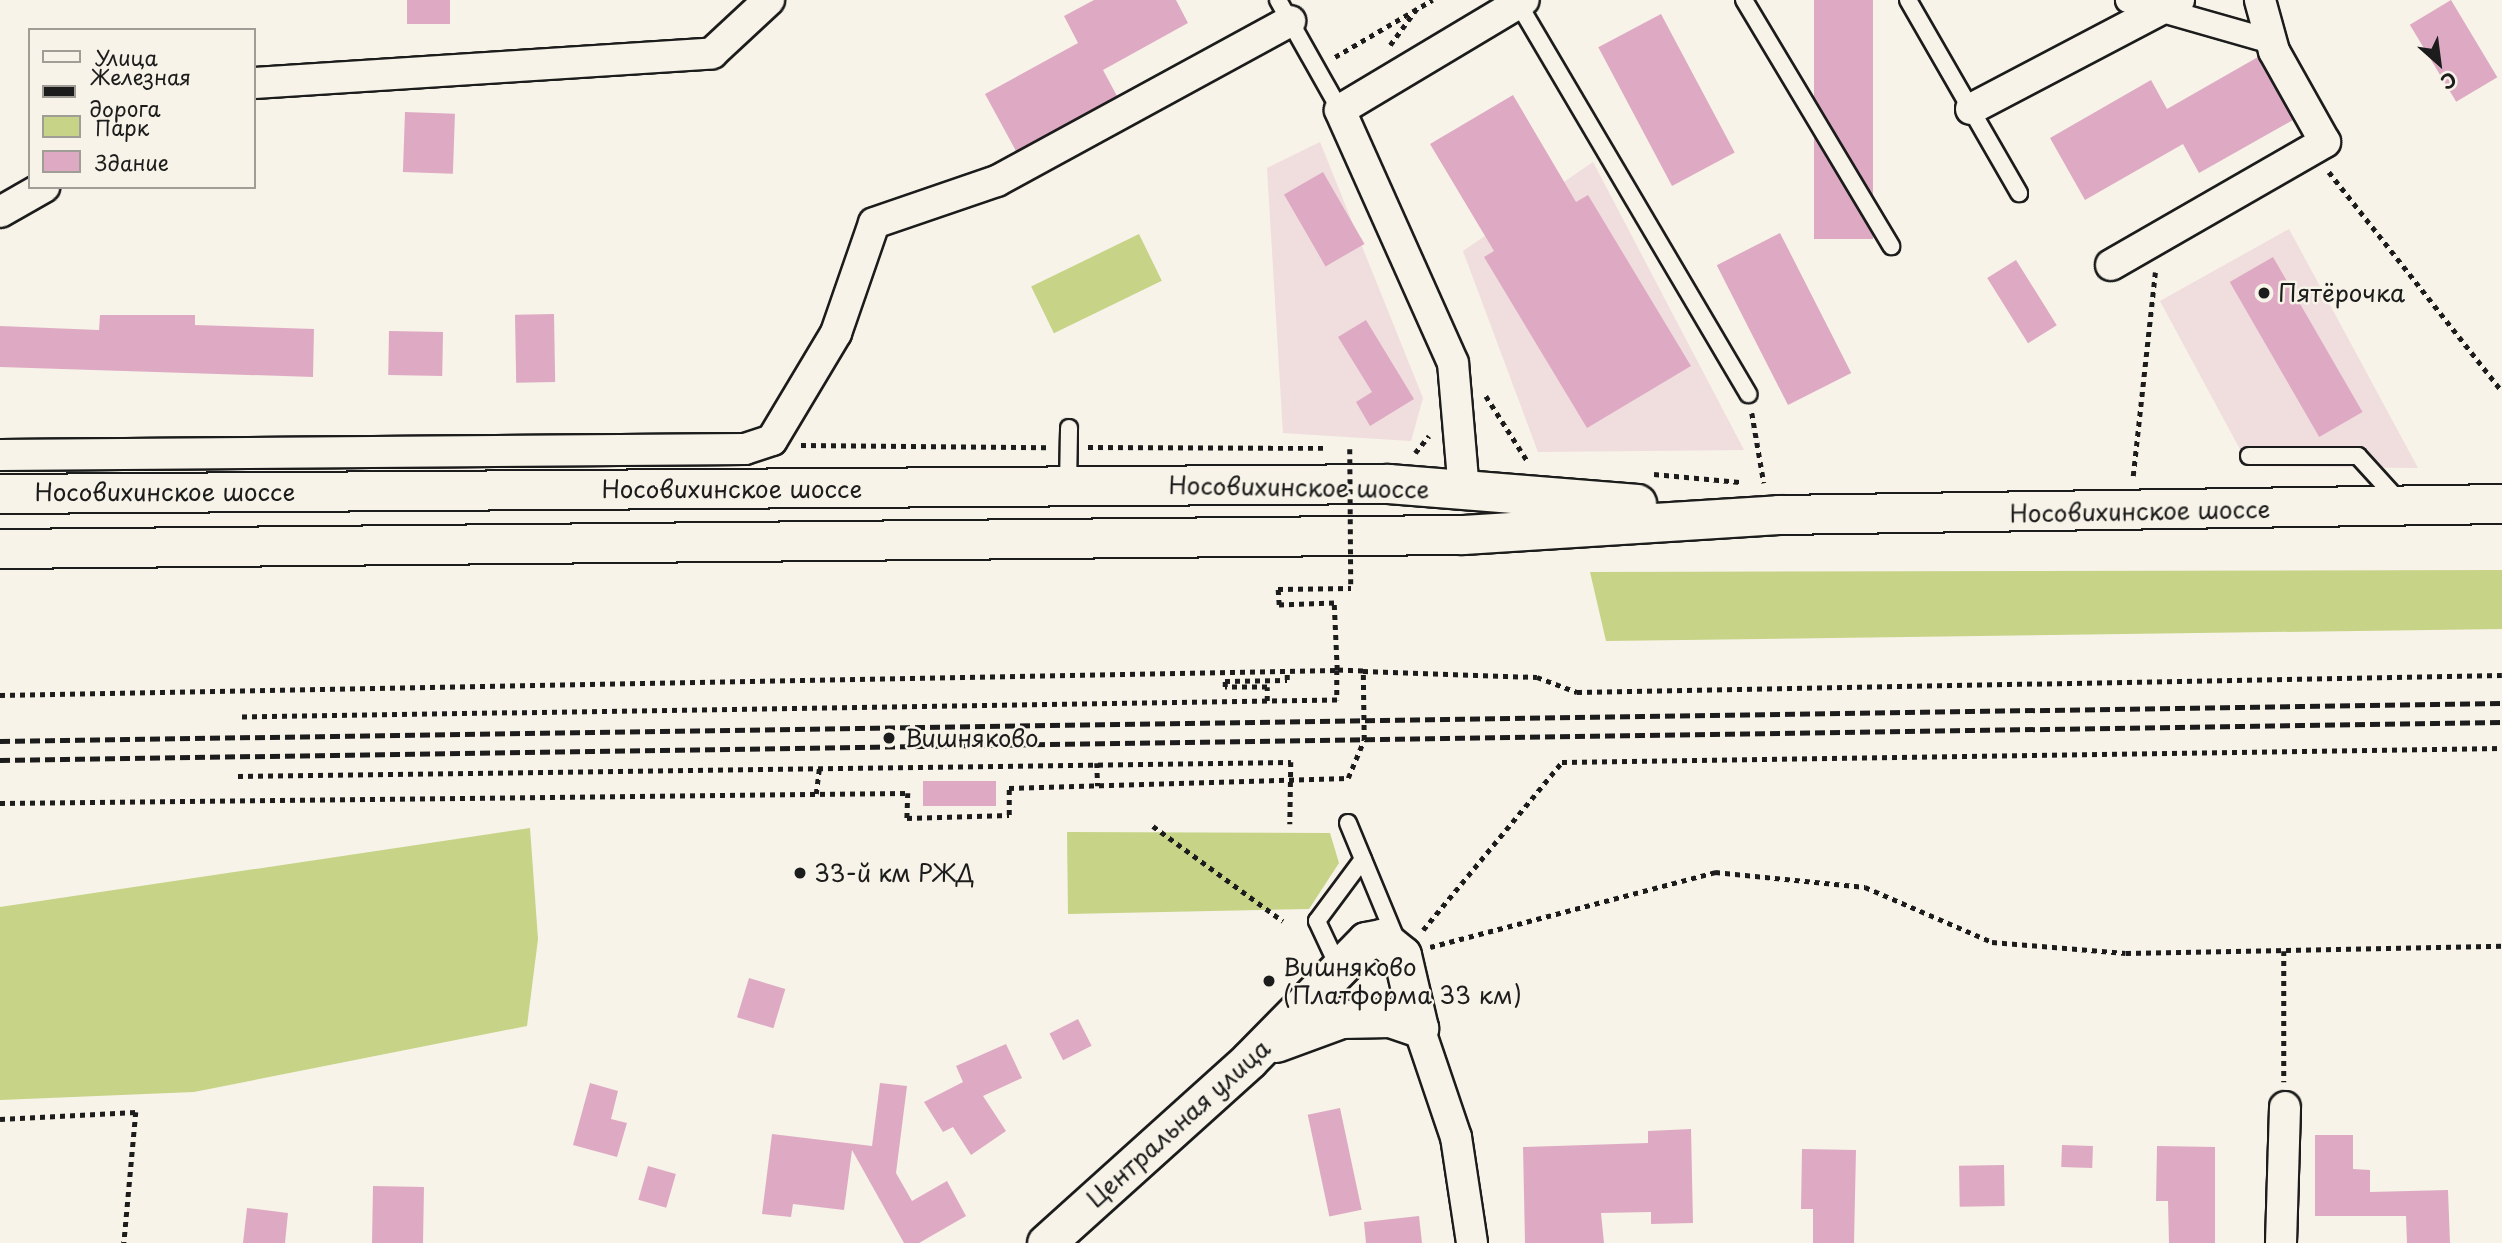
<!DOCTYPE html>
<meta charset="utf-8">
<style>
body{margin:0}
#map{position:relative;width:2502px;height:1243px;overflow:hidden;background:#f7f3e8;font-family:"Playpen Sans",sans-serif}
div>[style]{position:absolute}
.built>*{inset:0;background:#f0dddd}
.green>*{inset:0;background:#c7d387;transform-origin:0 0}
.building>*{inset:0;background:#deaac3;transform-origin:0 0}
.path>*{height:4.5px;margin-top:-2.25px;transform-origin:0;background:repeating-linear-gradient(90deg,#1c1c1c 0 5px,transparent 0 10px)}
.roads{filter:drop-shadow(2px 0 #1c1c1c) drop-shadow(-2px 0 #1c1c1c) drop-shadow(0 2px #1c1c1c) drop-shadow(0 -2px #1c1c1c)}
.service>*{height:16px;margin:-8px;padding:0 8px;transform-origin:8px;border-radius:8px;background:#f7f3e8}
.pedestrian>*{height:23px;margin:-11.5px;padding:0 11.5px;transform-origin:11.5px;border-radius:11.5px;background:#f7f3e8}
.minor>*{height:30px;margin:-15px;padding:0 15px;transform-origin:15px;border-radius:15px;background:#f7f3e8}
.tertiary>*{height:37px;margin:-18.5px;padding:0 18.5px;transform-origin:18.5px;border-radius:18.5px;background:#f7f3e8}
.secondary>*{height:38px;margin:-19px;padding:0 19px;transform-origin:19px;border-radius:19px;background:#f7f3e8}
.rail>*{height:5px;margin-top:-2.5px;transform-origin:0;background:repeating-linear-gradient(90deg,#1c1c1c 0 10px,transparent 0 15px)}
.path-bridge>*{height:4.5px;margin-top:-2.25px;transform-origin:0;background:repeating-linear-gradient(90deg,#1c1c1c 0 5px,transparent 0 10px)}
.dots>*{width:19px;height:19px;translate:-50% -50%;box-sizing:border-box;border:4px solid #f7f3e8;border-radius:50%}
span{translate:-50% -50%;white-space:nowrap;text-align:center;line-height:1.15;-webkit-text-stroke:5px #f7f3e8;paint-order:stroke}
.poi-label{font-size:24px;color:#1c1c1c}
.left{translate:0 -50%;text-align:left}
.street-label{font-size:24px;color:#1c1c1c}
.legend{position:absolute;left:28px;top:28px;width:228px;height:161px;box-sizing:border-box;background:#f7f3e8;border:2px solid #9f9d96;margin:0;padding:9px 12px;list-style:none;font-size:21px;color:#1c1c1c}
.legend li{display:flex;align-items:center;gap:14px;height:35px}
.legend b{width:35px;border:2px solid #9f9d96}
.north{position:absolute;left:2404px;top:28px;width:70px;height:70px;-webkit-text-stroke:5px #f7f3e8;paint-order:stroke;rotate:152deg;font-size:19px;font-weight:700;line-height:28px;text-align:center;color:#1c1c1c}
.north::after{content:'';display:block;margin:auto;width:24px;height:32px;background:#1c1c1c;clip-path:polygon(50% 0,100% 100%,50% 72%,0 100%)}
</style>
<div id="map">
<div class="built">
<div style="clip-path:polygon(1320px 142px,1423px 398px,1411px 441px,1283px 433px,1267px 168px)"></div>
<div style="clip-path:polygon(1593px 162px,1744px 450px,1538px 452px,1463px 251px)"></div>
<div style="clip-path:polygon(2289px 229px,2418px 468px,2249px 466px,2160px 301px)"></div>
</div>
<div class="green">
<div style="left:1139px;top:234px;width:52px;height:120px;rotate:64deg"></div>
<div style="clip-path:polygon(2502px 570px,2502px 629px,1606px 641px,1590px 572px)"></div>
<div style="clip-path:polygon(530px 828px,538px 939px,527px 1026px,194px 1092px,0 1100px,0 907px)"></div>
<div style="clip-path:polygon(1067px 832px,1330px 833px,1339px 863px,1309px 909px,1068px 914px)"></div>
</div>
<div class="building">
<div style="left:407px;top:0;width:43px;height:24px"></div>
<div style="clip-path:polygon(1094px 0,1176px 0,1188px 23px,1103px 70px,1117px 96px,1016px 151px,985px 94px,1078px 43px,1064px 16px)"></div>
<div style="left:1814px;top:0;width:59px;height:239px"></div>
<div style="left:2451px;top:0;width:90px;height:48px;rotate:59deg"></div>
<div style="left:1661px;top:14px;width:157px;height:71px;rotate:62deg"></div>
<div style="clip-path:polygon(2258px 57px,2293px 120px,2199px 173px,2183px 144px,2085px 200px,2050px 138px,2151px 80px,2167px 109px)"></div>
<div style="clip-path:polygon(1513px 95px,1576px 202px,1588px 195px,1691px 366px,1587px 428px,1484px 257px,1494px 251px,1430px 144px)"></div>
<div style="left:405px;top:112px;width:50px;height:60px;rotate:2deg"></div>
<div style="left:1323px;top:172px;width:83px;height:45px;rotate:60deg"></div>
<div style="left:1780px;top:233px;width:157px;height:71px;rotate:63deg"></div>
<div style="left:2273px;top:257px;width:179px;height:50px;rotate:60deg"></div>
<div style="left:2016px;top:260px;width:77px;height:34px;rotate:58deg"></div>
<div style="left:554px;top:314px;width:68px;height:39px;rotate:89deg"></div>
<div style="clip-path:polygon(100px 315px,195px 315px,195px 325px,314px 329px,313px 377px,0 367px,0 326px,99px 330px)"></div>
<div style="clip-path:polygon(1366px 320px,1414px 399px,1370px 426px,1356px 402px,1372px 392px,1338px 337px)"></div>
<div style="left:389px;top:331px;width:54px;height:44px;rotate:1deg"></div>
<div style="left:996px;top:781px;width:25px;height:73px;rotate:90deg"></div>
<div style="left:749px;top:978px;width:38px;height:41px;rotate:17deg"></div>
<div style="left:1078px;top:1019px;width:30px;height:32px;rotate:63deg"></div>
<div style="clip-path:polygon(1006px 1044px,1022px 1078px,983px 1096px,1006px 1131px,971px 1155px,953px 1127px,943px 1132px,924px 1102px,963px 1082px,956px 1066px)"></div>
<div style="clip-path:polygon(590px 1083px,618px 1091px,611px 1119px,627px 1123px,617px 1157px,573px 1145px)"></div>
<div style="clip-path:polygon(880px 1083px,907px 1086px,896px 1173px,912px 1201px,947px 1181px,966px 1216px,919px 1243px,904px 1243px,852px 1150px,844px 1210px,793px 1204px,791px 1217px,762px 1214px,772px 1134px,872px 1146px)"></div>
<div style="left:1340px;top:1108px;width:104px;height:33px;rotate:78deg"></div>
<div style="clip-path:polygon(1691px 1129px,1693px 1223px,1651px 1224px,1651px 1212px,1601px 1213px,1604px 1243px,1525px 1243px,1523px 1147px,1648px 1143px,1648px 1131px)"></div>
<div style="clip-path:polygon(2315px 1135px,2353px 1135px,2353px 1169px,2370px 1170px,2370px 1192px,2448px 1190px,2450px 1243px,2407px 1243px,2406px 1216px,2315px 1216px)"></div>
<div style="left:2062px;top:1145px;width:31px;height:22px;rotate:2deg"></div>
<div style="clip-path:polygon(2157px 1146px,2215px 1147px,2215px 1243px,2169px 1243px,2168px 1201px,2156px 1201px)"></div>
<div style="clip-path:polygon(1802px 1149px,1856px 1150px,1854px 1243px,1813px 1243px,1813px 1209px,1801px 1209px)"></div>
<div style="left:2004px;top:1165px;width:41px;height:45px;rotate:89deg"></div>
<div style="left:648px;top:1166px;width:29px;height:35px;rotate:16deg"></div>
<div style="left:373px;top:1186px;width:51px;height:57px;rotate:1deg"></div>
<div style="clip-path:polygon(247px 1208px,288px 1213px,285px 1243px,243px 1243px)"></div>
<div style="clip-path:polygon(1419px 1216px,1422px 1243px,1366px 1243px,1364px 1222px)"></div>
</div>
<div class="path">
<div style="left:1390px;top:45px;width:47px;rotate:-53.6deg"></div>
<div style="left:1335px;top:57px;width:113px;rotate:-30.4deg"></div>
<div style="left:2329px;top:172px;width:279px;rotate:51.7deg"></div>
<div style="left:1486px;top:396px;width:78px;rotate:57.5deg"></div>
<div style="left:1752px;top:413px;width:71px;rotate:80.3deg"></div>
<div style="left:801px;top:445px;width:247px;rotate:0.5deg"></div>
<div style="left:1088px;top:447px;width:236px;rotate:0.2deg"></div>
<div style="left:1415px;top:453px;width:22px;rotate:-51deg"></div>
<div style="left:1654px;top:474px;width:86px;rotate:5.3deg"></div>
<div style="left:2133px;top:476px;width:205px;rotate:-83.8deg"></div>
<div style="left:1363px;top:671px;width:174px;rotate:2deg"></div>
<div style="left:1537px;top:677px;width:43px;rotate:20.6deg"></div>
<div style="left:1577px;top:692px;width:925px;rotate:-1.05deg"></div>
<div style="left:0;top:695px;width:1337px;rotate:-1.07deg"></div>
<div style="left:1337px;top:670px;width:30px;rotate:90deg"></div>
<div style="left:1337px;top:700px;width:1096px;rotate:179.11deg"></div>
<div style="left:1267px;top:701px;width:14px;rotate:-90deg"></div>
<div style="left:1267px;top:687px;width:42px;rotate:180deg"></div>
<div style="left:1225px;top:687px;width:6px;rotate:-90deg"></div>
<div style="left:1225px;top:681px;width:62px;rotate:-0.9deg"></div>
<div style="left:1287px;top:680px;width:9px;rotate:-90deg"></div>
<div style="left:1097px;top:763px;width:23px;rotate:88deg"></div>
<div style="left:238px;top:776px;width:1053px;rotate:-0.76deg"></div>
<div style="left:1291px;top:762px;width:62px;rotate:90.9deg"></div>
<div style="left:816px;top:794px;width:26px;rotate:-83deg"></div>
<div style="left:0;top:803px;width:908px;rotate:-0.63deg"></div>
<div style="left:908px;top:793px;width:25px;rotate:92deg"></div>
<div style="left:907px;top:818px;width:102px;rotate:-1.7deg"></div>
<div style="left:1009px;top:815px;width:27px;rotate:-90deg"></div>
<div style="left:1009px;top:788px;width:339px;rotate:-1.7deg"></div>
<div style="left:1348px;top:778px;width:41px;rotate:-67.2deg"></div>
<div style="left:1364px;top:740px;width:69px;rotate:-90.8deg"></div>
<div style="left:1363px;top:671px;width:26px;rotate:-178deg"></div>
<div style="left:1337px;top:670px;width:67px;rotate:-92.6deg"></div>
<div style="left:1334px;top:603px;width:55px;rotate:177.9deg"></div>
<div style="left:1279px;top:605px;width:16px;rotate:-94deg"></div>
<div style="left:1278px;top:589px;width:73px;rotate:-0.8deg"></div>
<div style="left:1153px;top:826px;width:161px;rotate:36.2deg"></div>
<div style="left:1423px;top:930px;width:218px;rotate:-50.4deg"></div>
<div style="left:1562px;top:762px;width:940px;rotate:-0.85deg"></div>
<div style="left:1430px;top:947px;width:295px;rotate:-14.7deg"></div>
<div style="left:1715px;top:872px;width:151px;rotate:5.7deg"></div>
<div style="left:1865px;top:887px;width:138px;rotate:23.4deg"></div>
<div style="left:1992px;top:942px;width:134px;rotate:4.7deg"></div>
<div style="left:2126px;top:953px;width:376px;rotate:-1.1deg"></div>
<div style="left:2284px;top:951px;width:131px;rotate:90deg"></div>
<div style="left:0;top:1119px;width:136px;rotate:-2.9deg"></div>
<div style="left:136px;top:1112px;width:132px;rotate:95.2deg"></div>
</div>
<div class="roads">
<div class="service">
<div style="left:1278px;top:0;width:126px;rotate:60.6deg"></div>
<div style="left:1744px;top:0;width:287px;rotate:59.1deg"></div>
<div style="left:1908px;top:0;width:223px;rotate:60.1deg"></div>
<div style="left:1518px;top:3px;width:454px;rotate:59.5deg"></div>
<div style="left:2249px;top:456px;width:109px"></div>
<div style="left:2358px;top:456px;width:62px;rotate:47.6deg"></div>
<div style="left:1068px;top:487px;width:59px;rotate:-89deg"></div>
<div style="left:1348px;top:823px;width:126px;rotate:67.5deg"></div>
<div style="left:1339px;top:968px;width:52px;rotate:-115.1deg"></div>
<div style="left:1317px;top:921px;width:77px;rotate:-53.4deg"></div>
</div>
<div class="pedestrian">
<div style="left:2127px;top:0;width:150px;rotate:15.9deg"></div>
</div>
<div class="minor">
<div style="left:254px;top:83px;width:459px;rotate:-3.7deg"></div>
<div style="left:712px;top:53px;width:78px;rotate:-42.9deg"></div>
<div style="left:1971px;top:109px;width:235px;rotate:-27.7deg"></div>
<div style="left:0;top:212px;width:51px;rotate:-29.6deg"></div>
<div style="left:2111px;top:265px;width:247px;rotate:-29.9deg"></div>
<div style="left:2325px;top:142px;width:104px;rotate:-119.3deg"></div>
<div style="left:2274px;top:51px;width:53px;rotate:-105.4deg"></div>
<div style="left:0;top:455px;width:745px;rotate:-0.46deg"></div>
<div style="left:745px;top:449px;width:28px;rotate:-18deg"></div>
<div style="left:772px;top:440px;width:125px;rotate:-59.1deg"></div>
<div style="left:836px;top:333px;width:116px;rotate:-70.9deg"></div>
<div style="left:874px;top:223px;width:130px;rotate:-18.9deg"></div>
<div style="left:997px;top:181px;width:334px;rotate:-28.6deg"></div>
<div style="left:1464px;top:491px;width:128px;rotate:-94.9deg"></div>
<div style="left:1453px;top:363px;width:277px;rotate:-114.1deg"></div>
<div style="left:1340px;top:110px;width:214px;rotate:-30.9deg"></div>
<div style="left:1419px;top:1028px;width:115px;rotate:71.3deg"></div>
<div style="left:1456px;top:1137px;width:107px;rotate:81.4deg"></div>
<div style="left:2281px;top:1243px;width:136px;rotate:-88.3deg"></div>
</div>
<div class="tertiary">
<div style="left:1276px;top:1043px;width:69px;rotate:-20.3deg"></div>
<div style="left:1341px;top:1019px;width:49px;rotate:-1.2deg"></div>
<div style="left:1390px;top:1018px;width:31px;rotate:19deg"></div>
<div style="left:1046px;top:1243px;width:273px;rotate:-42deg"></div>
<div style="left:1249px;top:1060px;width:167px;rotate:-45.5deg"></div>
<div style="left:1366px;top:941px;width:15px;rotate:-11deg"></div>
<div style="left:1381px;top:938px;width:27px;rotate:39deg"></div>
<div style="left:1402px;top:955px;width:75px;rotate:76.9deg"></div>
</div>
<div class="secondary">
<div style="left:0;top:494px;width:1389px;rotate:-0.41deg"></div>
<div style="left:1389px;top:484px;width:249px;rotate:4.6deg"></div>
<div style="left:0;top:549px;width:1463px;rotate:-0.55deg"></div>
<div style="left:1463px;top:535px;width:317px;rotate:-3.6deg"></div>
<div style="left:1779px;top:515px;width:723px;rotate:-0.87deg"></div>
</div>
</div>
<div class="rail">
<div style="left:0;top:741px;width:2502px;rotate:-0.87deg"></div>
<div style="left:0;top:760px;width:2502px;rotate:-0.87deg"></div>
</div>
<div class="path-bridge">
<div style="left:1350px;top:449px;width:139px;rotate:89.6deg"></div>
</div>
<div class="dots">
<div style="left:2264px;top:293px;background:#1c1c1c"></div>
<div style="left:889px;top:738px;background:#1c1c1c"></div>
<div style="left:800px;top:873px;background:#1c1c1c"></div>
<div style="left:1269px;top:981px;background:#1c1c1c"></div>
</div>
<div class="poi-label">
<span class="left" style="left:2278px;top:293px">Пятёрочка</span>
<span class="left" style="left:905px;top:738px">Вишняково</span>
<span class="left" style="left:814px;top:873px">33-й км РЖД</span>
<span class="left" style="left:1283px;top:981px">Вишняково<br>(Платформа 33 км)</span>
</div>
<div class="street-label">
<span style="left:1299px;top:487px;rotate:1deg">Носовихинское шоссе</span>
<span style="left:732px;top:489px">Носовихинское шоссе</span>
<span style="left:165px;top:492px">Носовихинское шоссе</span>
<span style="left:2140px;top:511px;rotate:-1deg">Носовихинское шоссе</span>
<span style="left:1178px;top:1123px;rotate:-42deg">Центральная улица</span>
</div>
<ul class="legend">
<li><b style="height:9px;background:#f7f3e8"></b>Улица</li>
<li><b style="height:9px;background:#1c1c1c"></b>Железная дорога</li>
<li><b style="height:19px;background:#c7d387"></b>Парк</li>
<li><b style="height:19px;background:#deaac3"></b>Здание</li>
</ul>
<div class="north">С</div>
</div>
